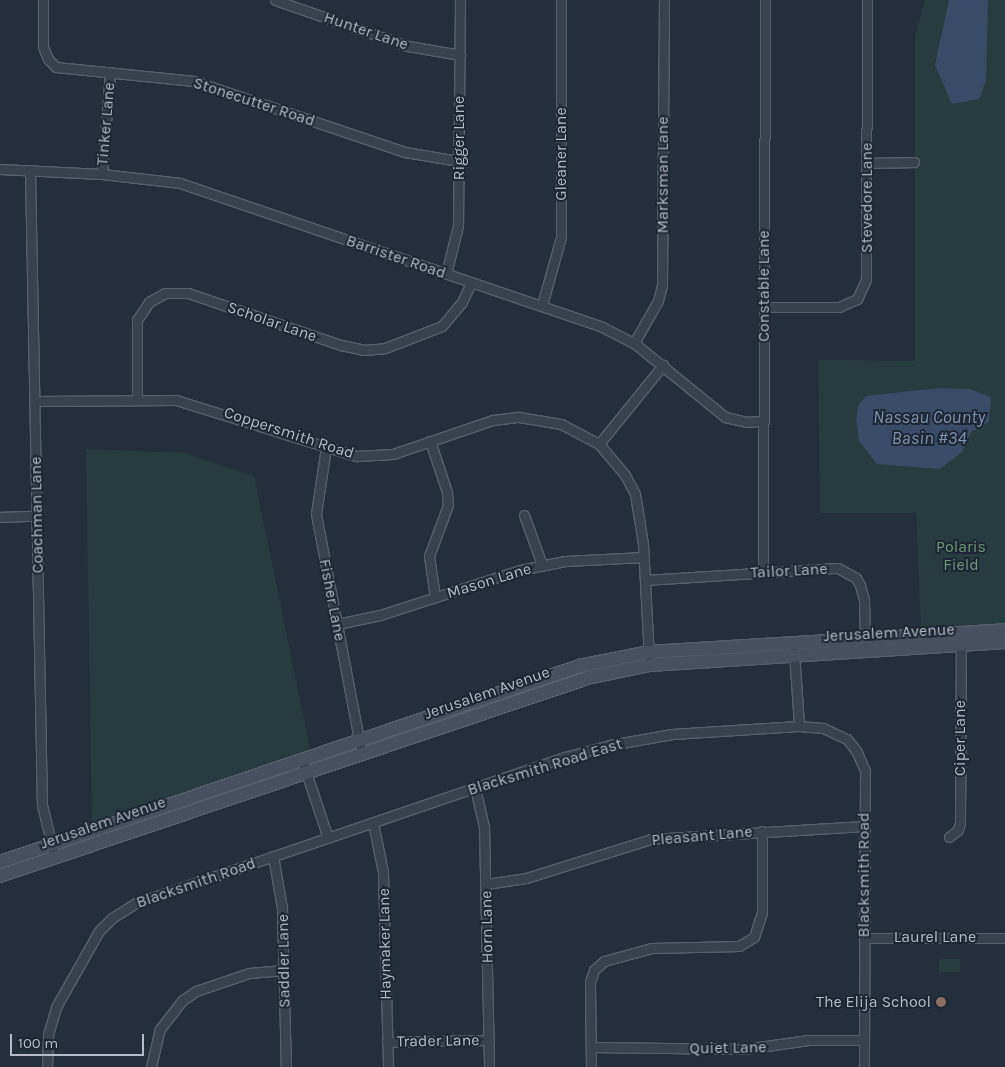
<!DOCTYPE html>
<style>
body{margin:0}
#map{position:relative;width:1005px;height:1067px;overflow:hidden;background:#242f3e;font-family:Karla,sans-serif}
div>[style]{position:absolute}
.green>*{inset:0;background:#263c3f;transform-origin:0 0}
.water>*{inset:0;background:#394c67}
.roads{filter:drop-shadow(1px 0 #565f6c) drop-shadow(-1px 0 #565f6c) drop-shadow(0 1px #565f6c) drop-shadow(0 -1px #565f6c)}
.street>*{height:9px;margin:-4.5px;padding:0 4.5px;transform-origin:4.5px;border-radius:4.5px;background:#38414e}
.secondary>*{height:12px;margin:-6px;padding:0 6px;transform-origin:6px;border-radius:6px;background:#465061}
.dots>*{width:14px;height:14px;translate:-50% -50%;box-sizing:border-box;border:2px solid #1d2633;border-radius:50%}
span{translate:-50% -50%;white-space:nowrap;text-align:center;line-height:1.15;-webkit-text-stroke:4px #1d2633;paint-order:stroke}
.street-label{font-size:16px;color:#b4bcc9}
.park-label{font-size:16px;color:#6b9a76}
.poi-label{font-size:16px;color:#b4bcc9}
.right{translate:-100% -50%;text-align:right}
.water-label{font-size:18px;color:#7c92b1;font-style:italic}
.scale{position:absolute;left:10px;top:1034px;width:134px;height:22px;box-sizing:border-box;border:2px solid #b4bcc9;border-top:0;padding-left:6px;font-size:15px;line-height:18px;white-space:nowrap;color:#b4bcc9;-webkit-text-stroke:4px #1d2633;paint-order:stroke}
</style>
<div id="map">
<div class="green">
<div style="clip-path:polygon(925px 0,1005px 0,1005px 623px,921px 628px,916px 513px,820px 513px,818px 360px,915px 361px,915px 36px)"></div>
<div style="clip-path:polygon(86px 449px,184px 453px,254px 476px,312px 758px,92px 832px)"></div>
<div style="left:939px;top:959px;width:21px;height:13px"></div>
</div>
<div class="water">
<div style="clip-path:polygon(949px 0,988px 0,988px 3px,986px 81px,979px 99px,952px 104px,935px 65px)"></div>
<div style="clip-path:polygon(939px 388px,970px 389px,991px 397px,989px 422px,971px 432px,962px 452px,940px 469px,877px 464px,859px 441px,856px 418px,859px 404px,866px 396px)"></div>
</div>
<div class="roads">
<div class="street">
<div style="left:43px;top:0;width:47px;rotate:90deg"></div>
<div style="left:43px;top:47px;width:13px;rotate:67deg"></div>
<div style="left:48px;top:59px;width:11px;rotate:45deg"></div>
<div style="left:56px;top:67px;width:139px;rotate:5.8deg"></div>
<div style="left:194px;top:81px;width:223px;rotate:18.6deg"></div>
<div style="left:405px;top:152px;width:55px;rotate:9.5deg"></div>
<div style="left:275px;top:0;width:141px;rotate:19.1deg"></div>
<div style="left:408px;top:46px;width:53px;rotate:9.8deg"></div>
<div style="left:867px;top:163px;width:47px;rotate:-1.2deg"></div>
<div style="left:0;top:169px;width:102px;rotate:2.8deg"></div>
<div style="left:102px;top:174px;width:79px;rotate:6.6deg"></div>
<div style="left:180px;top:183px;width:446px;rotate:18.8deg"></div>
<div style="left:602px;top:327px;width:36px;rotate:27deg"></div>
<div style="left:634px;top:343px;width:117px;rotate:39.1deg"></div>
<div style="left:725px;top:417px;width:22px;rotate:13deg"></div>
<div style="left:746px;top:422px;width:16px;rotate:-4deg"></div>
<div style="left:30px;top:170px;width:635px;rotate:88.92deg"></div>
<div style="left:42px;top:805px;width:46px;rotate:76.3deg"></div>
<div style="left:102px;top:174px;width:101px;rotate:-85.5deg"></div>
<div style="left:446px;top:274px;width:49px;rotate:-76deg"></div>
<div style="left:458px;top:226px;width:226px;rotate:-89.5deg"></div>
<div style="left:542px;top:305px;width:71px;rotate:-74.4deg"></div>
<div style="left:561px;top:237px;width:237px;rotate:-90deg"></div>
<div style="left:764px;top:307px;width:75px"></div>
<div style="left:839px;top:307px;width:20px;rotate:-24deg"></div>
<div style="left:857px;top:299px;width:21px;rotate:-65deg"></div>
<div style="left:866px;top:280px;width:280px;rotate:-89.8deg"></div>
<div style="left:634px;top:343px;width:48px;rotate:-60.3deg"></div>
<div style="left:658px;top:301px;width:16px;rotate:-76deg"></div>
<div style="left:662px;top:285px;width:285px;rotate:-89.6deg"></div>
<div style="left:137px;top:399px;width:79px;rotate:-90deg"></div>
<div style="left:137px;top:320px;width:22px;rotate:-56deg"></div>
<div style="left:149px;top:302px;width:18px;rotate:-29deg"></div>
<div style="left:165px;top:293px;width:23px"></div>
<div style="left:188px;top:293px;width:162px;rotate:18.8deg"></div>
<div style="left:341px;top:345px;width:24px;rotate:12deg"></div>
<div style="left:364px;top:350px;width:21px;rotate:-5deg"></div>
<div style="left:385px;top:348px;width:61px;rotate:-21.1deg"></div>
<div style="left:442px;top:326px;width:31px;rotate:-50deg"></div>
<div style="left:462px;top:302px;width:21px;rotate:-65deg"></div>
<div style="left:35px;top:401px;width:141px;rotate:-0.4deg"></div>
<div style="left:176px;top:400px;width:189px;rotate:17.3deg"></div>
<div style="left:356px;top:456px;width:37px;rotate:-3deg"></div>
<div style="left:393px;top:454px;width:106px;rotate:-18.8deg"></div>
<div style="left:493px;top:420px;width:26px;rotate:-7deg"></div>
<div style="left:519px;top:417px;width:43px;rotate:9.5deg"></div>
<div style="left:561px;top:424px;width:43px;rotate:27.8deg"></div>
<div style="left:599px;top:444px;width:40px;rotate:50deg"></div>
<div style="left:625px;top:475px;width:21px;rotate:62deg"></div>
<div style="left:635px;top:494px;width:51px;rotate:80.9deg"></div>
<div style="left:643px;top:544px;width:113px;rotate:87deg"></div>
<div style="left:430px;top:441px;width:54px;rotate:71.6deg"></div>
<div style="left:447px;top:492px;width:13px;rotate:86deg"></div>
<div style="left:448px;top:505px;width:54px;rotate:110.4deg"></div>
<div style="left:429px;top:556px;width:41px;rotate:81.7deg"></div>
<div style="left:599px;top:444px;width:102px;rotate:-51deg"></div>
<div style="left:326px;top:447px;width:68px;rotate:98.5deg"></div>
<div style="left:316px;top:514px;width:235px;rotate:79.2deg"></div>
<div style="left:524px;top:515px;width:53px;rotate:70.2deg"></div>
<div style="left:0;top:517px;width:37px;rotate:-2deg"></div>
<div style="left:763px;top:573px;width:573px;rotate:-89.8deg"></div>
<div style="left:645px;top:580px;width:193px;rotate:-3.6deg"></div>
<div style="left:838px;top:568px;width:21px;rotate:29deg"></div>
<div style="left:856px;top:578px;width:8px;rotate:60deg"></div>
<div style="left:860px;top:585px;width:16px;rotate:75deg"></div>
<div style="left:864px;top:600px;width:43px;rotate:88.7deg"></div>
<div style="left:337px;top:624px;width:44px;rotate:-11.8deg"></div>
<div style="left:380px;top:615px;width:147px;rotate:-17.8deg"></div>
<div style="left:520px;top:570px;width:46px;rotate:-11.3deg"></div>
<div style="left:565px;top:561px;width:79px;rotate:-2.9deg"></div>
<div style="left:794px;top:652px;width:74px;rotate:86.1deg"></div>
<div style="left:302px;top:760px;width:82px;rotate:71.6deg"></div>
<div style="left:475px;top:788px;width:39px;rotate:77deg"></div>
<div style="left:484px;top:826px;width:241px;rotate:88.8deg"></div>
<div style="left:373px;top:823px;width:50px;rotate:78.5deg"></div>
<div style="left:383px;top:872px;width:195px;rotate:88.5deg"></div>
<div style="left:949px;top:837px;width:11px;rotate:-38deg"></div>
<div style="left:958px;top:830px;width:7px;rotate:-74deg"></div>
<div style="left:960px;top:823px;width:182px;rotate:-89.7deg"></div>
<div style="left:273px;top:856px;width:53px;rotate:80.2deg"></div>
<div style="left:282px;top:908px;width:159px;rotate:88.6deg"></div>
<div style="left:486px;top:884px;width:40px;rotate:-8.5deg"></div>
<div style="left:526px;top:878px;width:131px;rotate:-17.3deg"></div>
<div style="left:651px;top:839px;width:214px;rotate:-3.5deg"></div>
<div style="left:864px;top:938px;width:141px"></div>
<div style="left:387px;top:1042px;width:102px;rotate:-1.1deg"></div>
<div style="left:591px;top:1047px;width:154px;rotate:0.7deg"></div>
<div style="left:745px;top:1049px;width:64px;rotate:-8.1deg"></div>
<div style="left:808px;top:1040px;width:56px"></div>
<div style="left:47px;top:1067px;width:32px;rotate:-88deg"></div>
<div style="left:48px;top:1035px;width:29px;rotate:-74deg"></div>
<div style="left:56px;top:1007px;width:87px;rotate:-60.5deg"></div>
<div style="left:99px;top:931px;width:18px;rotate:-45deg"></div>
<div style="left:112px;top:918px;width:28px;rotate:-32deg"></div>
<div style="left:136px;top:903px;width:453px;rotate:-18.8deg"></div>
<div style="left:565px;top:757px;width:47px;rotate:-14.9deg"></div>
<div style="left:610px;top:745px;width:63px;rotate:-10.1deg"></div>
<div style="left:672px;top:734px;width:127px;rotate:-3.6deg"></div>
<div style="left:799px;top:726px;width:24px;rotate:5deg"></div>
<div style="left:823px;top:728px;width:26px;rotate:25deg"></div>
<div style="left:847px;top:739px;width:16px;rotate:52deg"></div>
<div style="left:857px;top:752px;width:21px;rotate:67deg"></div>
<div style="left:865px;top:771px;width:296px;rotate:90.2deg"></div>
<div style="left:151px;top:1067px;width:39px;rotate:-77deg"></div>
<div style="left:160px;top:1029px;width:37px;rotate:-52deg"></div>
<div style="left:183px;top:1000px;width:16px;rotate:-35deg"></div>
<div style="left:196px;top:991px;width:56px;rotate:-18.8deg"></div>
<div style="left:249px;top:973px;width:35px;rotate:-5deg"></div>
<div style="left:591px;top:1067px;width:85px;rotate:-90.7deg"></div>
<div style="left:590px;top:982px;width:13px;rotate:-72deg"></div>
<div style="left:594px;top:970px;width:13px;rotate:-42deg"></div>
<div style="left:604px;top:961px;width:50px;rotate:-15.2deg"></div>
<div style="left:652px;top:948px;width:87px;rotate:-1.3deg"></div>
<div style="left:739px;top:946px;width:17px;rotate:-31deg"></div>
<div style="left:754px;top:937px;width:25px;rotate:-72deg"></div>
<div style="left:762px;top:913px;width:82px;rotate:-90deg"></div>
</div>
<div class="secondary">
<div style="left:0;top:862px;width:611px;rotate:-18.7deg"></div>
<div style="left:579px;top:666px;width:71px;rotate:-11.3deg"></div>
<div style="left:649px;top:652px;width:357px;rotate:-3.5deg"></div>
<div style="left:0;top:876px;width:624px;rotate:-18.61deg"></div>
<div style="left:591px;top:677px;width:59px;rotate:-11.7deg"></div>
<div style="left:649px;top:665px;width:357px;rotate:-3.7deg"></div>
</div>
</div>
<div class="dots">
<div style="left:941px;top:1002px;background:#8d6e63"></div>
</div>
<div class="street-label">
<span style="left:366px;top:31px;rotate:19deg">Hunter Lane</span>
<span style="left:254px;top:102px;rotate:18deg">Stonecutter Road</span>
<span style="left:106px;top:124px;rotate:-85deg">Tinker Lane</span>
<span style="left:459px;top:138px;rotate:-90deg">Rigger Lane</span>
<span style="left:561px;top:154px;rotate:-90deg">Gleaner Lane</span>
<span style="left:663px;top:175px;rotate:-90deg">Marksman Lane</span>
<span style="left:867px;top:198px;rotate:-90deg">Stevedore Lane</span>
<span style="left:396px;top:257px;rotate:19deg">Barrister Road</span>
<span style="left:764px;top:286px;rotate:-90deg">Constable Lane</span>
<span style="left:272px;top:322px;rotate:19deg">Scholar Lane</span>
<span style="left:289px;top:433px;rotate:18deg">Coppersmith Road</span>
<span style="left:37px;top:515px;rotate:-91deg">Coachman Lane</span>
<span style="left:789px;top:571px;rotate:-3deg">Tailor Lane</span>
<span style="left:489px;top:581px;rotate:-17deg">Mason Lane</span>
<span style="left:332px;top:600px;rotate:79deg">Fisher Lane</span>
<span style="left:889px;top:633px;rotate:-3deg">Jerusalem Avenue</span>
<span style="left:487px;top:693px;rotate:-19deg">Jerusalem Avenue</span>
<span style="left:960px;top:738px;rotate:-90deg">Ciper Lane</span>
<span style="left:545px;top:767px;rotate:-17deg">Blacksmith Road East</span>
<span style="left:103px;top:823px;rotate:-19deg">Jerusalem Avenue</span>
<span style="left:702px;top:836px;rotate:-5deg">Pleasant Lane</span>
<span style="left:864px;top:875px;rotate:-90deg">Blacksmith Road</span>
<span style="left:196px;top:883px;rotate:-19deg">Blacksmith Road</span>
<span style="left:487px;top:927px;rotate:-91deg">Horn Lane</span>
<span style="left:935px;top:937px">Laurel Lane</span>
<span style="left:385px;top:944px;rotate:-91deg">Haymaker Lane</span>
<span style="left:284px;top:961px;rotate:-91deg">Saddler Lane</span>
<span style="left:438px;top:1041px;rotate:-1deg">Trader Lane</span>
<span style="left:728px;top:1048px;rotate:-1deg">Quiet Lane</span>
</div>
<div class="park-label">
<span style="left:961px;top:556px">Polaris<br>Field</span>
</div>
<div class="poi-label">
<span class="right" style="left:931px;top:1002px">The Elija School</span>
</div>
<div class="water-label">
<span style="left:929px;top:428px">Nassau County<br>Basin #34</span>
</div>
<div class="scale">100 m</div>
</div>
